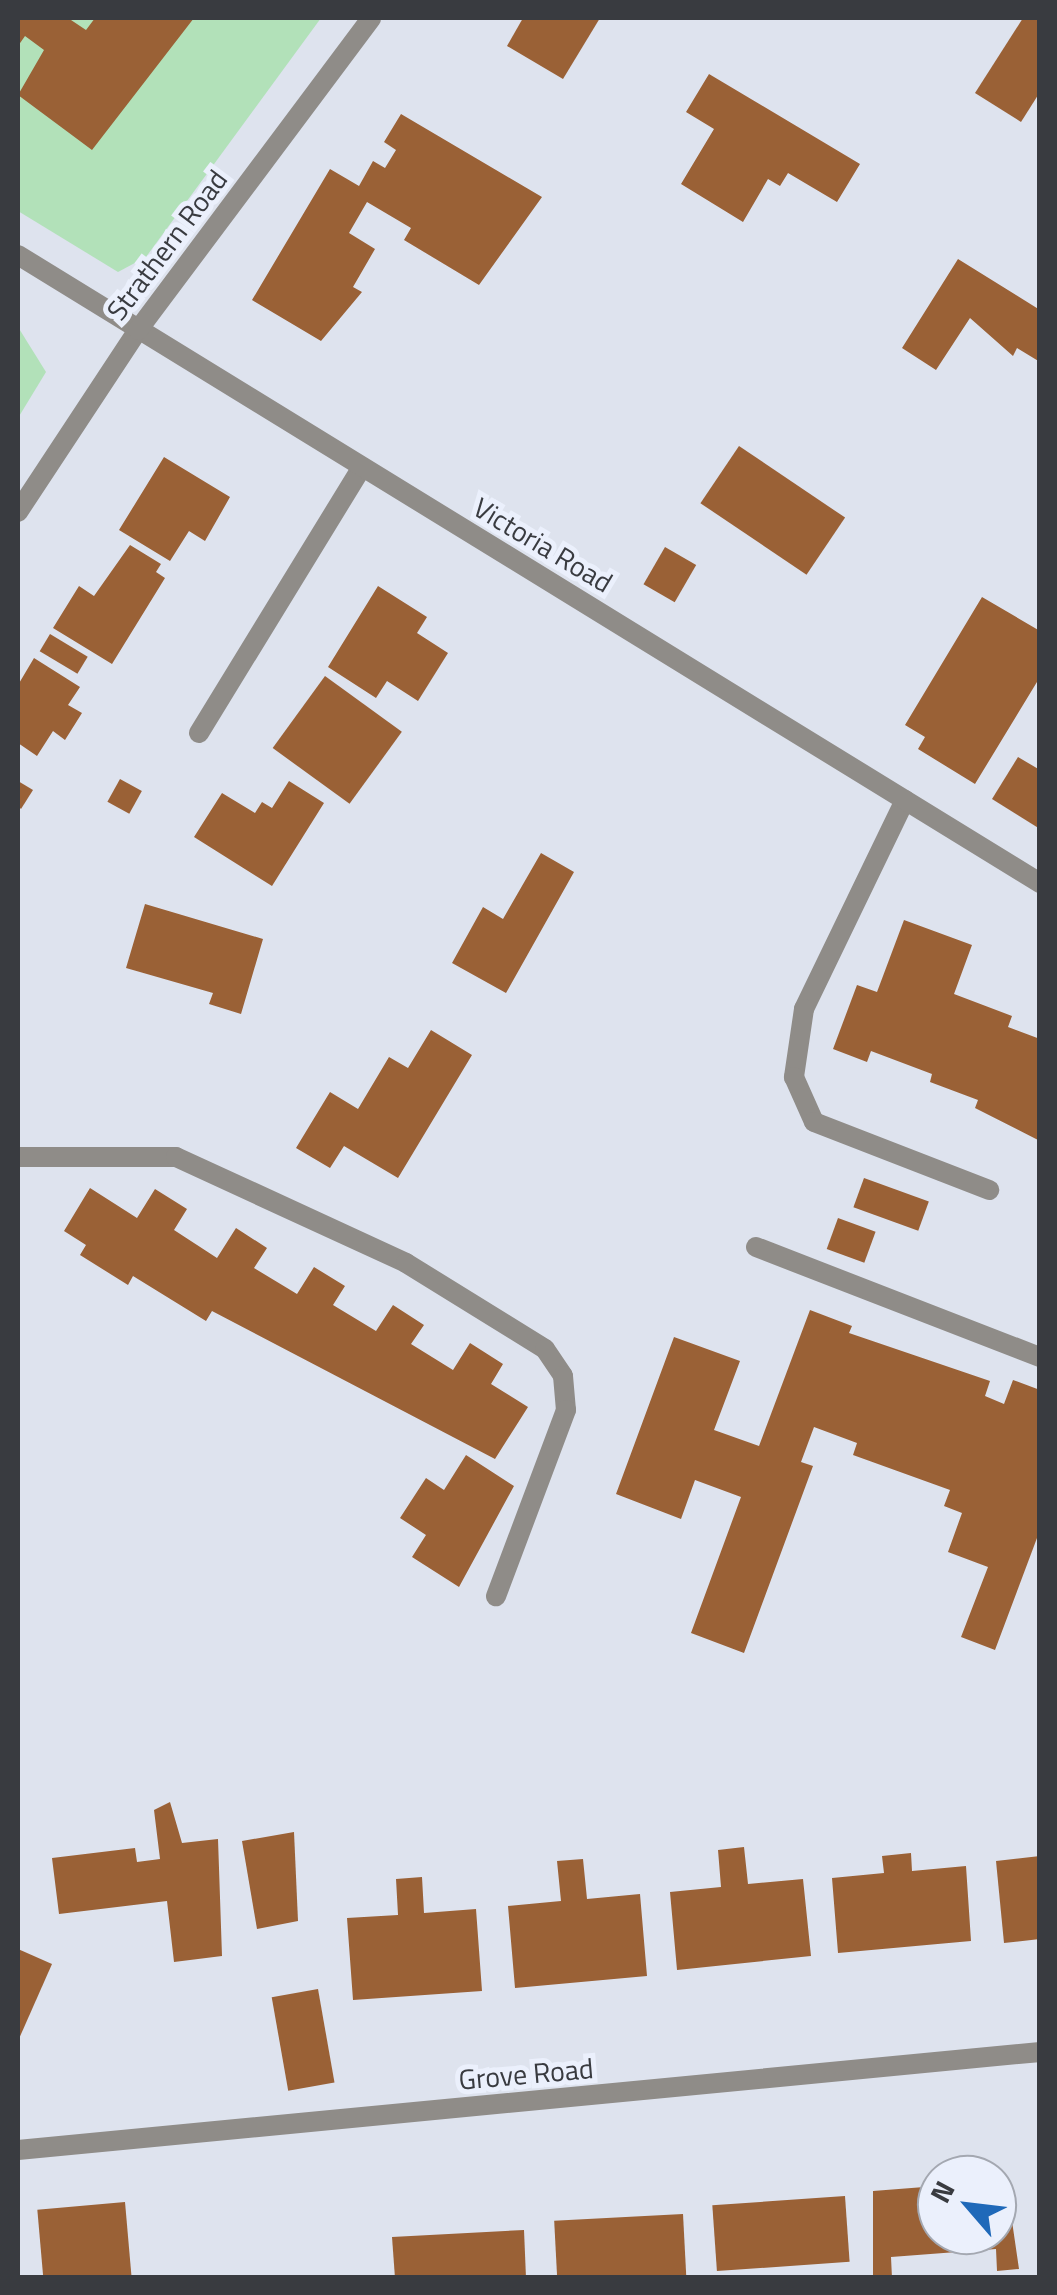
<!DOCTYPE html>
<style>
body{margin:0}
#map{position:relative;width:1057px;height:2295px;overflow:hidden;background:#dee3ee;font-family:"Titillium Web",sans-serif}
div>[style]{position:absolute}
.green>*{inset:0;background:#b2e1b9}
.building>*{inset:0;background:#9a6136;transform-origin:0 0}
.service>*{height:20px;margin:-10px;padding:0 10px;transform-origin:10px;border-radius:10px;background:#8f8c88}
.minor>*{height:20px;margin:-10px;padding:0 10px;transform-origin:10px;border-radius:10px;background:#8f8c88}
.tertiary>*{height:20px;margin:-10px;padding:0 10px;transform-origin:10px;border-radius:10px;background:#8f8c88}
span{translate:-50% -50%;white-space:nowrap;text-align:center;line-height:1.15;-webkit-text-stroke:10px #ebf0fc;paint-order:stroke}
.street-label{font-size:28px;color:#393b40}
.frame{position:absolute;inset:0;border:20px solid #393b40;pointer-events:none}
.north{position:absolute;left:917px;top:2155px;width:100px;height:100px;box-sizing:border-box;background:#ebf0fc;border:2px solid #a4a8b1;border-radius:50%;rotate:298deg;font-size:28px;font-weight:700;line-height:40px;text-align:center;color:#393b40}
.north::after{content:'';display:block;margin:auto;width:35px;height:45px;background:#1f69b9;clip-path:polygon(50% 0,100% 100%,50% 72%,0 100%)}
</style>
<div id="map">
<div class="green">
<div style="clip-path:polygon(18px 18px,321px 18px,146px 257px,118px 272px,18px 211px)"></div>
<div style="clip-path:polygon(18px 327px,46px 372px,18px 418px)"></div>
</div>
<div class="building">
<div style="clip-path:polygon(18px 18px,68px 18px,86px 30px,95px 18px,194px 18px,92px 150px,18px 95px,44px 50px,25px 36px,18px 46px)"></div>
<div style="clip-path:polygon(523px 18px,600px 18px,563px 79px,507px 46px)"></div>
<div style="clip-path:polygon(1023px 18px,1040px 18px,1040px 92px,1021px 122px,975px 93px)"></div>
<div style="clip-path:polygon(709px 74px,860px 164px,837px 202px,788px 173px,780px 186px,768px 179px,743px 222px,681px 184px,714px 129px,686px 112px)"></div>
<div style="clip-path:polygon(401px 114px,542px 197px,479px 285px,404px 240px,411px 228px,367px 202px,349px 233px,375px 249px,353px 287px,362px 292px,321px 341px,252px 300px,330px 169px,359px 186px,373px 161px,385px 168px,396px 150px,384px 142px)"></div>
<div style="clip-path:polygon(958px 259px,1040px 310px,1040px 362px,1017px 348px,1013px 356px,970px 318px,936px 370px,902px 348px)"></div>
<div style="left:739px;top:446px;width:128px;height:69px;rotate:34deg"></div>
<div style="clip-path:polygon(164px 457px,230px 497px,205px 541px,189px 531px,170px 561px,119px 530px)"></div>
<div style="clip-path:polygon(130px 545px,161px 564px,156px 572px,165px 578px,112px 664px,53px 628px,79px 586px,94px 596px)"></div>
<div style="left:665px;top:547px;width:36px;height:43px;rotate:30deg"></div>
<div style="clip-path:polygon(378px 586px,427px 617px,417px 633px,448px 653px,418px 701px,387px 681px,376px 698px,328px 667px)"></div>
<div style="clip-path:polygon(982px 597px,1040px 631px,1040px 677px,975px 784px,918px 749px,925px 737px,905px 725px)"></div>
<div style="left:50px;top:634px;width:44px;height:20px;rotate:31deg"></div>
<div style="clip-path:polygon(34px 658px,80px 687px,68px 705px,82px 713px,65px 740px,53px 731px,37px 756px,18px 743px,18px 685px)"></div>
<div style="left:325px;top:676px;width:95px;height:89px;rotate:36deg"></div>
<div style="clip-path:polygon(1018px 757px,1040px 770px,1040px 829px,992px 799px)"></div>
<div style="left:120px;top:779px;width:25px;height:26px;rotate:29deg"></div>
<div style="clip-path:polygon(18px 781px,33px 790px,21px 809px,18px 806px)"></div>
<div style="clip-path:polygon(289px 781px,324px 803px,272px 886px,194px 837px,222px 793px,255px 813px,262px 802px,272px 808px)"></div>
<div style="clip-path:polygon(541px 853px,574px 872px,506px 993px,452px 963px,483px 907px,503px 919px)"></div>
<div style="clip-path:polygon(145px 904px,263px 939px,241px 1014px,209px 1004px,213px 993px,126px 968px)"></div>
<div style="clip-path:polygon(904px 920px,972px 945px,954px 994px,1012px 1016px,1008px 1027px,1040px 1039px,1040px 1141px,975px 1108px,978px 1100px,930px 1082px,932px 1074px,871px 1051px,867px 1062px,833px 1049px,857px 985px,877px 992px)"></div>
<div style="clip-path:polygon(431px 1030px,472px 1055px,398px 1178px,344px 1146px,330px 1168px,296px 1148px,330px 1092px,358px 1109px,389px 1057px,408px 1068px)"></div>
<div style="left:864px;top:1178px;width:69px;height:31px;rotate:20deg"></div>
<div style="clip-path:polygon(90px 1188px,137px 1218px,155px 1189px,187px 1209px,174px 1230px,217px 1258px,236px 1228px,267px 1248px,254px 1268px,297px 1294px,314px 1267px,345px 1286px,333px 1305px,376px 1331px,393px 1305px,424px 1325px,411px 1344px,453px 1370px,470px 1343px,503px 1364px,491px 1384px,528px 1407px,495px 1459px,212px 1311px,206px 1321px,133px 1276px,128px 1285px,80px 1255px,86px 1245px,64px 1231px)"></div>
<div style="left:838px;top:1218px;width:40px;height:33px;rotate:20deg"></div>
<div style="clip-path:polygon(810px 1310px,852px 1326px,849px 1333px,990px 1381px,985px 1396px,1004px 1404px,1013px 1380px,1040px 1390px,1040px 1530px,995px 1650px,961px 1637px,988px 1567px,948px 1552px,962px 1513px,944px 1506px,950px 1490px,853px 1455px,857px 1443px,814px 1427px,801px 1462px,813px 1466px,744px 1653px,691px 1633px,741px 1497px,695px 1480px,681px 1519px,616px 1494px,674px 1337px,740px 1361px,714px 1430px,759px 1446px)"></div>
<div style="clip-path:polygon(466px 1455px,514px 1486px,459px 1587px,412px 1557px,426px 1535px,400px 1518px,426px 1478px,444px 1490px)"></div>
<div style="clip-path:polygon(170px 1802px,182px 1843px,218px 1839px,222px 1956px,174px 1962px,167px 1901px,59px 1914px,52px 1858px,135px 1848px,137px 1862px,160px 1859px,154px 1810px)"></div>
<div style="clip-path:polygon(294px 1832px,298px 1921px,257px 1929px,242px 1841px)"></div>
<div style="clip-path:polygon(744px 1847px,748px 1884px,803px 1879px,811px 1956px,677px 1970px,670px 1892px,721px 1887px,718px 1850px)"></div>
<div style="clip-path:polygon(911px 1853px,912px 1871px,966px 1866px,971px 1941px,838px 1953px,832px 1878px,884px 1873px,882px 1856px)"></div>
<div style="clip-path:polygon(1040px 1856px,1040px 1939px,1004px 1943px,996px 1861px)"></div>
<div style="clip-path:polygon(583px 1859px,587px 1899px,640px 1894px,647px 1976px,515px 1988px,508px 1906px,561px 1901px,557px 1861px)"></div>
<div style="clip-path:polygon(422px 1877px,424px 1913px,476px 1909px,482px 1991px,353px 2000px,347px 1918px,398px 1915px,396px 1879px)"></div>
<div style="clip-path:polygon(18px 1949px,52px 1964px,18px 2041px)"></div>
<div style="left:318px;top:1989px;width:95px;height:47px;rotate:80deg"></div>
<div style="clip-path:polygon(1006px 2180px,1019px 2269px,997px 2271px,996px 2249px,891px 2257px,892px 2278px,873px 2278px,873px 2191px,937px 2186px,937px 2235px,997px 2235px,997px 2181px)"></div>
<div style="left:845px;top:2196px;width:66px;height:133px;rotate:86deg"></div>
<div style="left:125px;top:2202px;width:76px;height:88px;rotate:85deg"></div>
<div style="left:683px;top:2214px;width:63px;height:129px;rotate:87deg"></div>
<div style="clip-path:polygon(524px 2230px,526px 2278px,395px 2278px,392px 2237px)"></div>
</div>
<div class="service">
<div style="left:199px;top:733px;width:312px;rotate:-58.5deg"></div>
<div style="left:905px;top:800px;width:232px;rotate:115.8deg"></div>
<div style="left:804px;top:1009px;width:69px;rotate:98.4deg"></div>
<div style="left:794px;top:1077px;width:49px;rotate:66deg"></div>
<div style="left:814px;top:1122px;width:188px;rotate:21.2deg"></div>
<div style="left:18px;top:1157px;width:158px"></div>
<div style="left:176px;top:1157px;width:253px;rotate:24.7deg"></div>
<div style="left:406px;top:1263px;width:163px;rotate:31.7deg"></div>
<div style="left:545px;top:1349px;width:32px;rotate:56deg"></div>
<div style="left:563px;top:1376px;width:34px;rotate:85deg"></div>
<div style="left:566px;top:1410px;width:199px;rotate:110.6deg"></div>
<div style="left:756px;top:1247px;width:305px;rotate:21.2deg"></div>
</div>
<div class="minor">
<div style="left:18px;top:255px;width:1200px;rotate:31.57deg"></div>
<div style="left:18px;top:2150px;width:1027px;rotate:-5.48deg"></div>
</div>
<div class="tertiary">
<div style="left:18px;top:512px;width:218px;rotate:-56.6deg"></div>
<div style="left:138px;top:330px;width:389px;rotate:-53.2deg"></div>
</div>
<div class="street-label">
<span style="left:167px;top:245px;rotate:-53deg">Strathern Road</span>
<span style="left:543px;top:545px;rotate:31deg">Victoria Road</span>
<span style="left:526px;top:2074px;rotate:-5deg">Grove Road</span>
</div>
<div class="frame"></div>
<div class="north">N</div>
</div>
